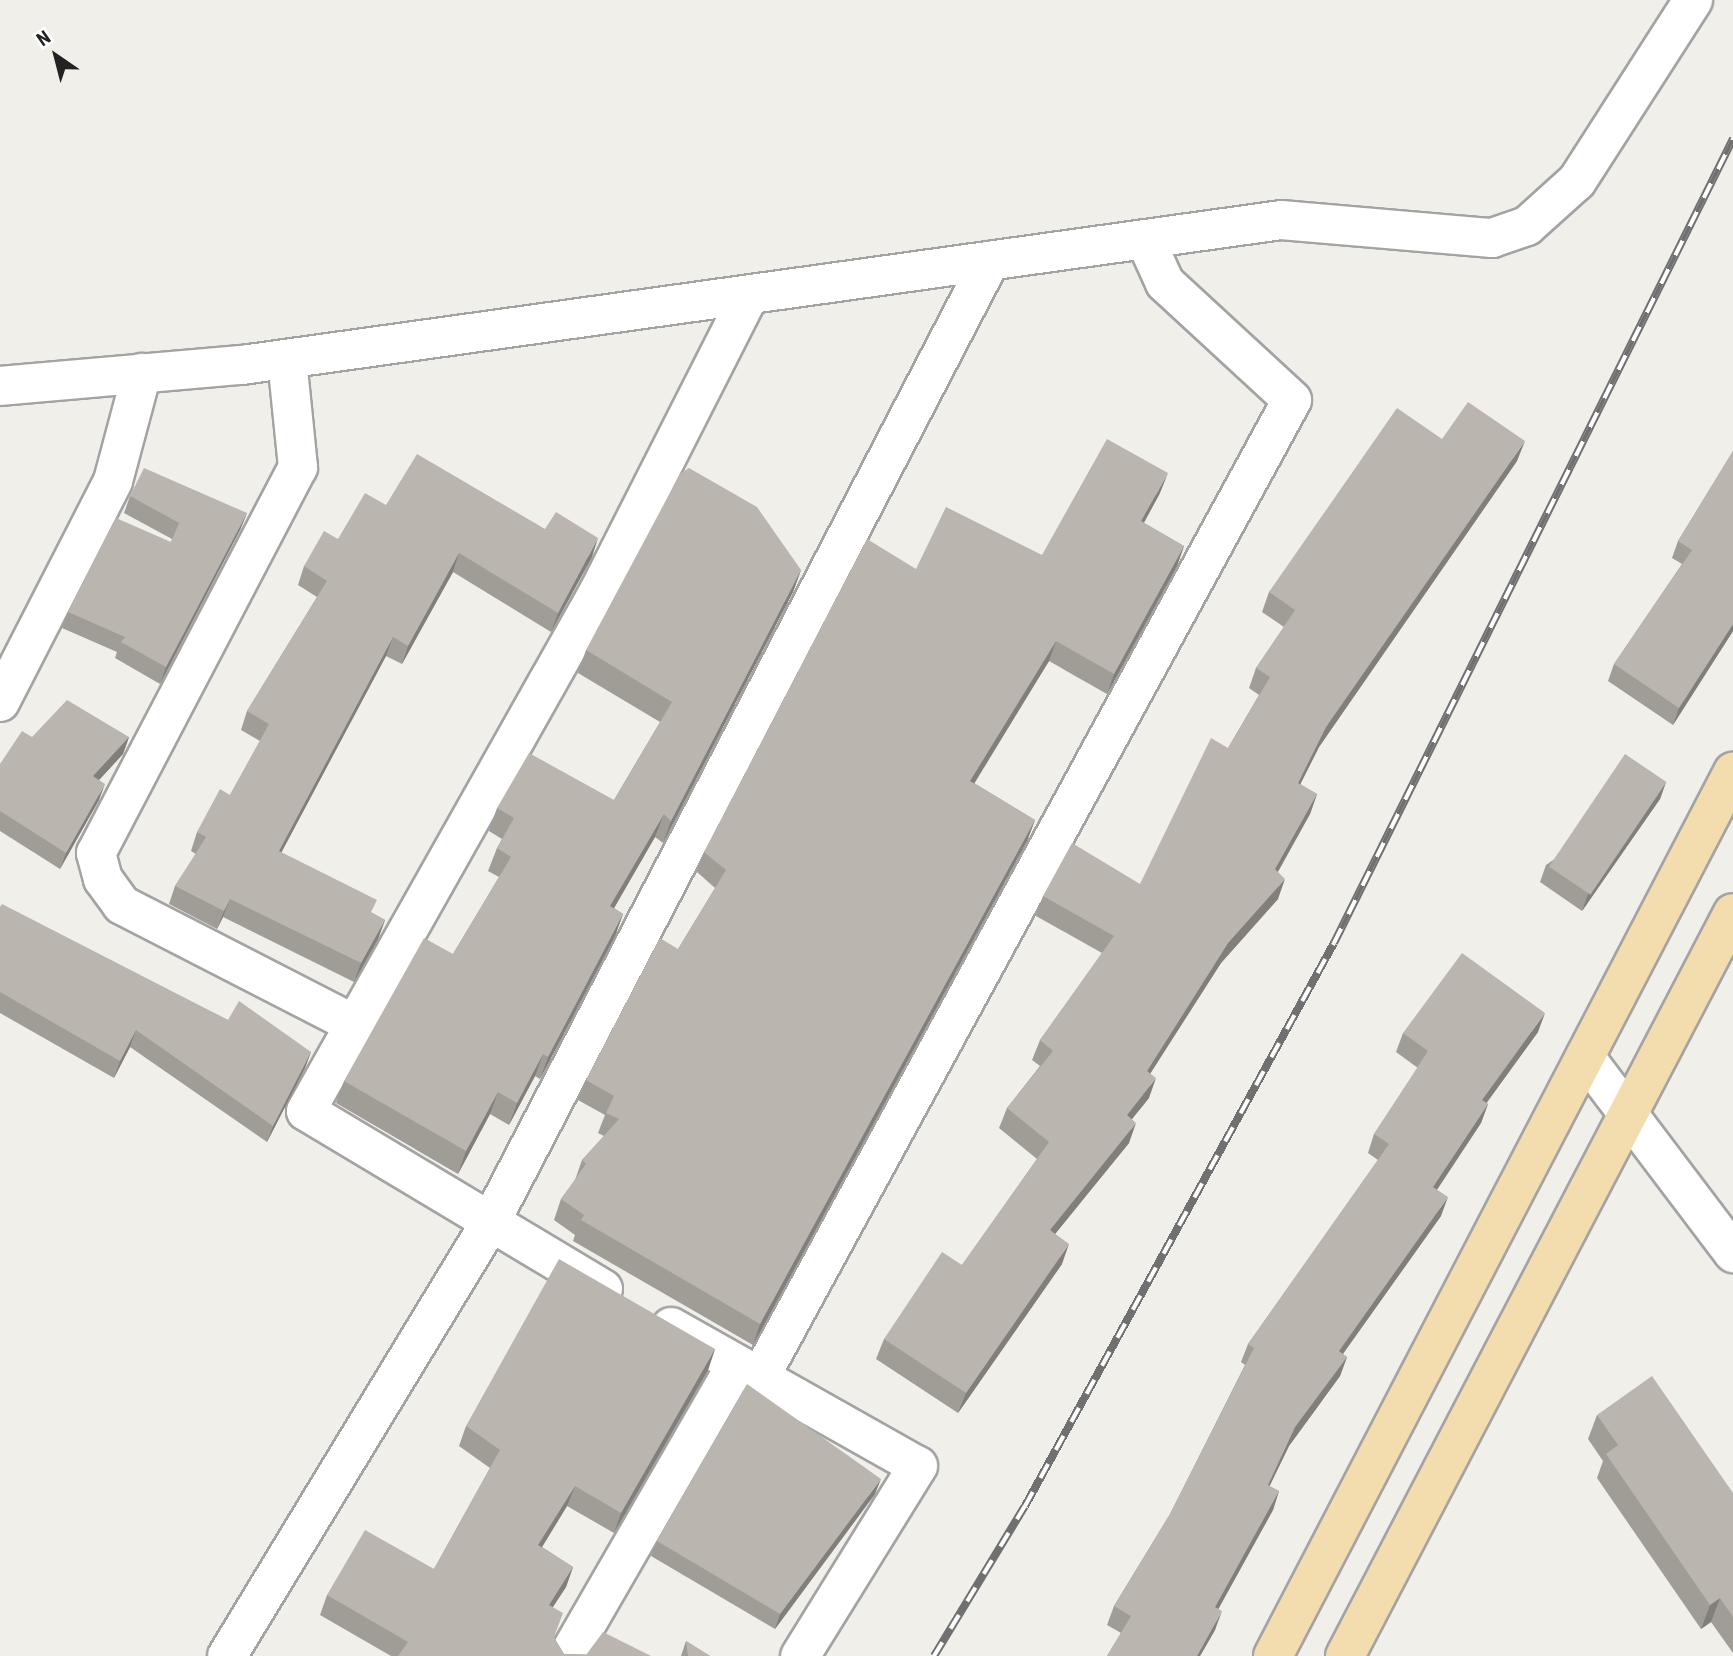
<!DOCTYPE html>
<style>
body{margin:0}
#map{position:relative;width:1733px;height:1656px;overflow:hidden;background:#f1efea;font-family:"Roboto Condensed",sans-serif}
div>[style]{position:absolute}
.roads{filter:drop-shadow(2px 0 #a3a3a3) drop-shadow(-2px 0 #a3a3a3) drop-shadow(0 2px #a3a3a3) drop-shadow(0 -2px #a3a3a3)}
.street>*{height:38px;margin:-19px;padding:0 19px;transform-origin:19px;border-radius:19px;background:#fff}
.primary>*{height:38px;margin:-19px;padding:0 19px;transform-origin:19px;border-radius:19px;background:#f3dcad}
.rail>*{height:8px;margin-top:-4px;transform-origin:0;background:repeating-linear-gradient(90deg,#fff 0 16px,#707070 0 32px);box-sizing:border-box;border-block:2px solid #707070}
.wall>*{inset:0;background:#a09c96}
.shaded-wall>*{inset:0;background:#827f7a}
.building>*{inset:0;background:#bab5af;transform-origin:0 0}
span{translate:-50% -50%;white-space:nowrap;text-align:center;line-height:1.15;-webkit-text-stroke:5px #fff;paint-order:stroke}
.north{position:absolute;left:21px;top:21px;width:70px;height:70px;-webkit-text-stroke:5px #fff;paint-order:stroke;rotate:325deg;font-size:19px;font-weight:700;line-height:28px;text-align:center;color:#222}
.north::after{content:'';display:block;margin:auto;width:24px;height:32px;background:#222;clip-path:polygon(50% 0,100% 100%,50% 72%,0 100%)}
</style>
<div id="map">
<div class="roads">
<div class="street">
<div style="left:287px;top:359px;width:109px;rotate:84.2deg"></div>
<div style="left:298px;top:467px;width:436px;rotate:117.6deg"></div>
<div style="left:96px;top:853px;width:27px;rotate:75deg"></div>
<div style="left:103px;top:879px;width:32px;rotate:54deg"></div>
<div style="left:122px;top:905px;width:262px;rotate:27.2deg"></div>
<div style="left:0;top:386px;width:243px;rotate:-5deg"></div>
<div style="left:242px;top:365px;width:1049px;rotate:-7.94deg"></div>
<div style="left:1281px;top:220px;width:212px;rotate:4.9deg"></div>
<div style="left:1492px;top:238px;width:37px;rotate:-19deg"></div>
<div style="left:1527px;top:226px;width:67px;rotate:-42deg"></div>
<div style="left:1577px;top:181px;width:215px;rotate:-57.3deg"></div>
<div style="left:0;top:702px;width:248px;rotate:-62.9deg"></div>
<div style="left:113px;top:481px;width:112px;rotate:-75deg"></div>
<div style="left:1585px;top:1057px;width:246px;rotate:52.9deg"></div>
<div style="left:603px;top:1289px;width:346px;rotate:-149.1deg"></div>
<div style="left:306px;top:1111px;width:597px;rotate:-60.6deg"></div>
<div style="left:599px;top:591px;width:332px;rotate:-63.1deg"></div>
<div style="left:671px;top:1327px;width:283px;rotate:29.4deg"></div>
<div style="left:918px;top:1466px;width:224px;rotate:121.8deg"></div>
<div style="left:760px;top:1377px;width:1112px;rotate:-61.43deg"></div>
<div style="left:1292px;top:400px;width:173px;rotate:-137.3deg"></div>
<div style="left:1165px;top:283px;width:48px;rotate:-114.4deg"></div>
<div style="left:227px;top:1656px;width:507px;rotate:-58.73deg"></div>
<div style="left:490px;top:1223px;width:1084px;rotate:-62.54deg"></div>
<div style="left:568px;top:1656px;width:336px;rotate:-60deg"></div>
</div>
<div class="primary">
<div style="left:1273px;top:1656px;width:997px;rotate:-62.51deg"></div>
<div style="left:1345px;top:1656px;width:838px;rotate:-62.43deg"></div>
</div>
</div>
<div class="rail">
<div style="left:934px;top:1656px;width:175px;rotate:-58.8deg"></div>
<div style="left:1025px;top:1506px;width:642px;rotate:-61.24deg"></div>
<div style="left:1334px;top:943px;width:898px;rotate:-63.61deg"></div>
</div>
<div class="wall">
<div style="clip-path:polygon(1442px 439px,1517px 461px,1319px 747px,1300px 784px,1317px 794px,1310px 814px,1278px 872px,1278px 899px,1221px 963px,1150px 1074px,1149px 1098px,1132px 1119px,1129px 1143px,1055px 1234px,1062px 1264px,958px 1413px,876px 1359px,884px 1339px,962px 1265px,1037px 1159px,999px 1128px,1007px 1108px,1040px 1066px,1032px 1060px,1040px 1040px,1102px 953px,1036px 916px,1043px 896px,1140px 884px,1228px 748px,1259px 695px,1249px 688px,1256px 668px,1284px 627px,1262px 612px,1269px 592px)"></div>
<div style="clip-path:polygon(1733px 451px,1733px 631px,1673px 725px,1608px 681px,1614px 664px,1682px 564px,1672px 558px,1678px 541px)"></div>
<div style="clip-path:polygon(1160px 493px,1144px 523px,1184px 546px,1177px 566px,1107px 694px,1049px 661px,974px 783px,1035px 820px,1027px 841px,753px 1345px,573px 1241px,575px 1235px,554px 1220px,561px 1199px,575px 1180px,582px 1160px,604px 1136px,598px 1133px,605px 1115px,578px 1100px,586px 1080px,678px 949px,715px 888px,697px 872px,704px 852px,916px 569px,1042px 555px)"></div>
<div style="clip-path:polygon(130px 496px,247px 513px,240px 530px,160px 684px,115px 658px,117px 652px,62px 628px,68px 612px,171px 542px,172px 539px,124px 513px)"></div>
<div style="clip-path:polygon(386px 505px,592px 557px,551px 632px,453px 572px,402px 664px,386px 656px,281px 853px,372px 913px,385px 920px,378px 939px,354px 982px,223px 917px,217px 929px,169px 904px,175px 886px,196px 854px,191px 851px,197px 832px,230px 795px,260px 741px,241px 730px,247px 711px,317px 597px,298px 585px,304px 566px,338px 539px)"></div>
<div style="clip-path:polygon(801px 570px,793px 592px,663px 843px,655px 837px,614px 908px,623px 914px,615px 936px,540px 1079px,535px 1076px,509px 1125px,490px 1114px,458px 1174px,336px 1103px,344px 1081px,453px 954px,499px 877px,488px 871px,497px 848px,502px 839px,489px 831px,497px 808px,614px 800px,660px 722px,578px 673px,586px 650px)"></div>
<div style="clip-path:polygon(32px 737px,129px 737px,123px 754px,99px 780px,99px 800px,60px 869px,0 831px,0 764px)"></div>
<div style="clip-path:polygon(1666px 782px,1660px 799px,1582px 911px,1540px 882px,1546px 865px)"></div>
<div style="clip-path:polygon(0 907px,228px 1020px,311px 1052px,305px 1068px,267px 1142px,130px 1047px,114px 1078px,0 1013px)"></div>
<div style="clip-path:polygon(1538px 1032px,1486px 1103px,1488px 1104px,1481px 1123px,1437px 1190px,1441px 1216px,1343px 1354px,1347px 1357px,1340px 1376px,1289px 1446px,1269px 1486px,1279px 1491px,1273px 1510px,1218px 1609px,1215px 1630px,1200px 1656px,1107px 1656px,1121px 1633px,1107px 1625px,1114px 1606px,1170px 1514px,1245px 1365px,1241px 1362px,1248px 1344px,1378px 1160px,1368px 1153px,1374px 1134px,1418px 1068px,1396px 1052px,1403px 1033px)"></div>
<div style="clip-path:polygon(715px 1349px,708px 1370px,614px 1533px,567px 1506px,542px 1547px,573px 1567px,566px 1587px,553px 1607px,554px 1638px,564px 1654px,651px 1656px,391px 1656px,320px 1615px,327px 1595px,434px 1569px,490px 1468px,459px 1446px,466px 1426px)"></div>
<div style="clip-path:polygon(1597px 1415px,1733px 1493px,1733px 1653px,1711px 1622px,1701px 1629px,1597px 1478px,1603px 1461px,1588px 1439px)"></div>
<div style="clip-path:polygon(875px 1494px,775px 1629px,651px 1556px,657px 1541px)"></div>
<div style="clip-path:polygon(686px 1641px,710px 1656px,681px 1656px)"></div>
</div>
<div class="shaded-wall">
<div style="clip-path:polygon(1525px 441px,1517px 461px,1319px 747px,1291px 803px,1298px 783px,1326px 727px)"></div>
<div style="clip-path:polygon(1168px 473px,1160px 493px,1133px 542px,1141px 521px)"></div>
<div style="clip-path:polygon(247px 513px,240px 530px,160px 684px,166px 667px)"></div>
<div style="clip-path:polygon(598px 538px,592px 557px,551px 632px,558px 613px)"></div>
<div style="clip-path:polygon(1184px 546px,1177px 566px,1107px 694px,1114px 674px)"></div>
<div style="clip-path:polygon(459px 553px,453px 572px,402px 664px,408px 646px)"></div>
<div style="clip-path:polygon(801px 570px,793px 592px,663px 843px,671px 821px)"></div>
<div style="clip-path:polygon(1733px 624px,1733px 631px,1673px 725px,1679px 708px)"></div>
<div style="clip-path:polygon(393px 637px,386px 656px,272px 870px,279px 851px)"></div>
<div style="clip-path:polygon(1056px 641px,1049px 661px,963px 802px,970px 781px)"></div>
<div style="clip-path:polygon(129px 737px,123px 754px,87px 793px,93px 776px)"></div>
<div style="clip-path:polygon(1666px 782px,1660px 799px,1582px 911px,1588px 894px)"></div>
<div style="clip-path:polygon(105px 784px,99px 800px,60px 869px,66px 853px)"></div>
<div style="clip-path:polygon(1317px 794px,1310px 814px,1268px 889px,1275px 869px)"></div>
<div style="clip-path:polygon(664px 814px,655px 837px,602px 929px,610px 906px)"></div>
<div style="clip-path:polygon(1035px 820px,1027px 841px,753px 1345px,760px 1324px)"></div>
<div style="clip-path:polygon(1285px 879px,1278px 899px,1221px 963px,1139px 1091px,1147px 1071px,1228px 943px)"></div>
<div style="clip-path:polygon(230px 899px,223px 917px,217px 929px,224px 911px)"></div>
<div style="clip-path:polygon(623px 914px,615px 936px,540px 1079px,548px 1057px)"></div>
<div style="clip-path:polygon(385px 920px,378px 939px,354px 982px,361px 963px)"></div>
<div style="clip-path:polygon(1545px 1013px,1538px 1032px,1475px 1119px,1482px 1100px)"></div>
<div style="clip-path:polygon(136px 1030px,130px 1047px,114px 1078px,120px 1061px)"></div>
<div style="clip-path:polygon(311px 1052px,305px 1068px,267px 1142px,273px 1126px)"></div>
<div style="clip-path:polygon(543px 1054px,535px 1076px,509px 1125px,517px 1103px)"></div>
<div style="clip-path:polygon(1156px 1078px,1149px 1098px,1119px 1135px,1127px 1115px)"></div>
<div style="clip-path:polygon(498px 1092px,490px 1114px,458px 1174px,466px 1151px)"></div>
<div style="clip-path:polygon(1488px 1104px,1481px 1123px,1426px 1206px,1433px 1187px)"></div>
<div style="clip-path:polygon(1136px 1123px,1129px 1143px,1042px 1250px,1050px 1230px)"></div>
<div style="clip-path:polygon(1448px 1197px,1441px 1216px,1332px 1369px,1339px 1351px)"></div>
<div style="clip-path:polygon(1069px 1244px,1062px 1264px,958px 1413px,966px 1393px)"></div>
<div style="clip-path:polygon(715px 1349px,708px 1370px,614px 1533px,621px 1513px)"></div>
<div style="clip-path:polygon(1347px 1357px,1340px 1376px,1289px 1446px,1261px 1504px,1268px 1485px,1295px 1427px)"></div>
<div style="clip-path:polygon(881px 1479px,875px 1494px,775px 1629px,780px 1614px)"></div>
<div style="clip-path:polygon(575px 1486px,567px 1506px,531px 1565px,538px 1545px)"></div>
<div style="clip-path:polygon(1279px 1491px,1273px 1510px,1209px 1626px,1215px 1607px)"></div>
<div style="clip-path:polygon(573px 1567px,566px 1587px,541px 1625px,549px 1605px)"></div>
<div style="clip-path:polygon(1720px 1598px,1711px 1622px,1701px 1629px,1710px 1605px)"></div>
<div style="clip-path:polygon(1222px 1611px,1215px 1630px,1200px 1656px,1197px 1656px)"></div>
</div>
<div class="building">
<div style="clip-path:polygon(1468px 402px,1525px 441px,1326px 727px,1298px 783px,1317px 794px,1275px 869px,1285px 879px,1228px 943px,1147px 1071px,1156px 1078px,1127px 1115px,1136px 1123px,1050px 1230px,1069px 1244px,966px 1393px,884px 1339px,942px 1252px,962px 1265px,1049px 1142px,1007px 1108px,1053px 1051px,1040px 1040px,1114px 936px,1043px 896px,1072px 843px,1140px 884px,1211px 738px,1228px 748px,1270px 677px,1256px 668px,1295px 610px,1269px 592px,1397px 408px,1442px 439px)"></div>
<div style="clip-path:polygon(1107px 439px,1168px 473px,1141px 521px,1184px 546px,1114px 674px,1056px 641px,970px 781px,1035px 820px,760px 1324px,581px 1220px,584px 1215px,561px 1199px,586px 1164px,582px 1160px,619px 1119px,606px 1113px,614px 1096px,586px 1080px,660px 938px,678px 949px,726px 870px,704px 852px,867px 539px,916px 569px,946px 507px,1042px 555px)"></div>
<div style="clip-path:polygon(1733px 451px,1733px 624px,1679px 708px,1614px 664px,1692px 550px,1678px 541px)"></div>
<div style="clip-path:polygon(417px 454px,545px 529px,556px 512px,598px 538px,558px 613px,459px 553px,408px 646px,393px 637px,279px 851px,377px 900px,371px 912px,385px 920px,361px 963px,230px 899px,224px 911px,175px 886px,206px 837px,197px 832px,220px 789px,230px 795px,269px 724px,247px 711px,327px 581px,304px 566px,324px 531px,338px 539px,365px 493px,386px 505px)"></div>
<div style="clip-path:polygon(144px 468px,247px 513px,166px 667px,121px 642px,125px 637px,68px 612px,116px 518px,171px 542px,179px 523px,130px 496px)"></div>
<div style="clip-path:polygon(689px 468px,757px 507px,801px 570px,671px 821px,664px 814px,610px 906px,623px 914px,548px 1057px,543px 1054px,517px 1103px,498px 1092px,466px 1151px,344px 1081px,424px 938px,453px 954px,511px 857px,497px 848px,514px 818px,497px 808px,529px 753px,614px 800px,672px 702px,586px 650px,680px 474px)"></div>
<div style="clip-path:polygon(67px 700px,129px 737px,93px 776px,105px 784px,66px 853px,0 811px,0 764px,22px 731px,32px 737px)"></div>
<div style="left:1625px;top:754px;width:50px;height:136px;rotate:34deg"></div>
<div style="clip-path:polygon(2px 904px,228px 1020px,239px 1001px,311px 1052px,273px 1126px,136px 1030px,120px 1061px,0 992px,0 907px)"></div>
<div style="clip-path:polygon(1462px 953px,1545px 1013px,1482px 1100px,1488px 1104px,1433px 1187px,1448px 1197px,1339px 1351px,1347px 1357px,1295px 1427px,1268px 1485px,1279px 1491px,1215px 1607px,1222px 1611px,1197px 1656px,1107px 1656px,1131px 1616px,1114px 1606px,1170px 1514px,1254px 1348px,1248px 1344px,1389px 1144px,1374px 1134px,1428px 1051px,1403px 1033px)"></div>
<div style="clip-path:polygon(559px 1259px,715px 1349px,621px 1513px,575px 1486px,538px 1545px,573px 1567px,549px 1605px,563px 1613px,554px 1637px,564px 1654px,586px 1655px,603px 1632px,651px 1656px,398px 1656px,408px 1642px,327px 1595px,365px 1530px,434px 1569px,500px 1450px,466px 1426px)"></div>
<div style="clip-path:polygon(1652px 1376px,1733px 1493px,1733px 1617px,1720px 1598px,1710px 1605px,1606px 1454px,1618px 1445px,1597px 1415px)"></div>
<div style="clip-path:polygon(747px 1384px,881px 1479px,780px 1614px,657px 1541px)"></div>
<div style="clip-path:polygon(686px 1641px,710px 1656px,688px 1656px)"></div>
</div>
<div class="north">N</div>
</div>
